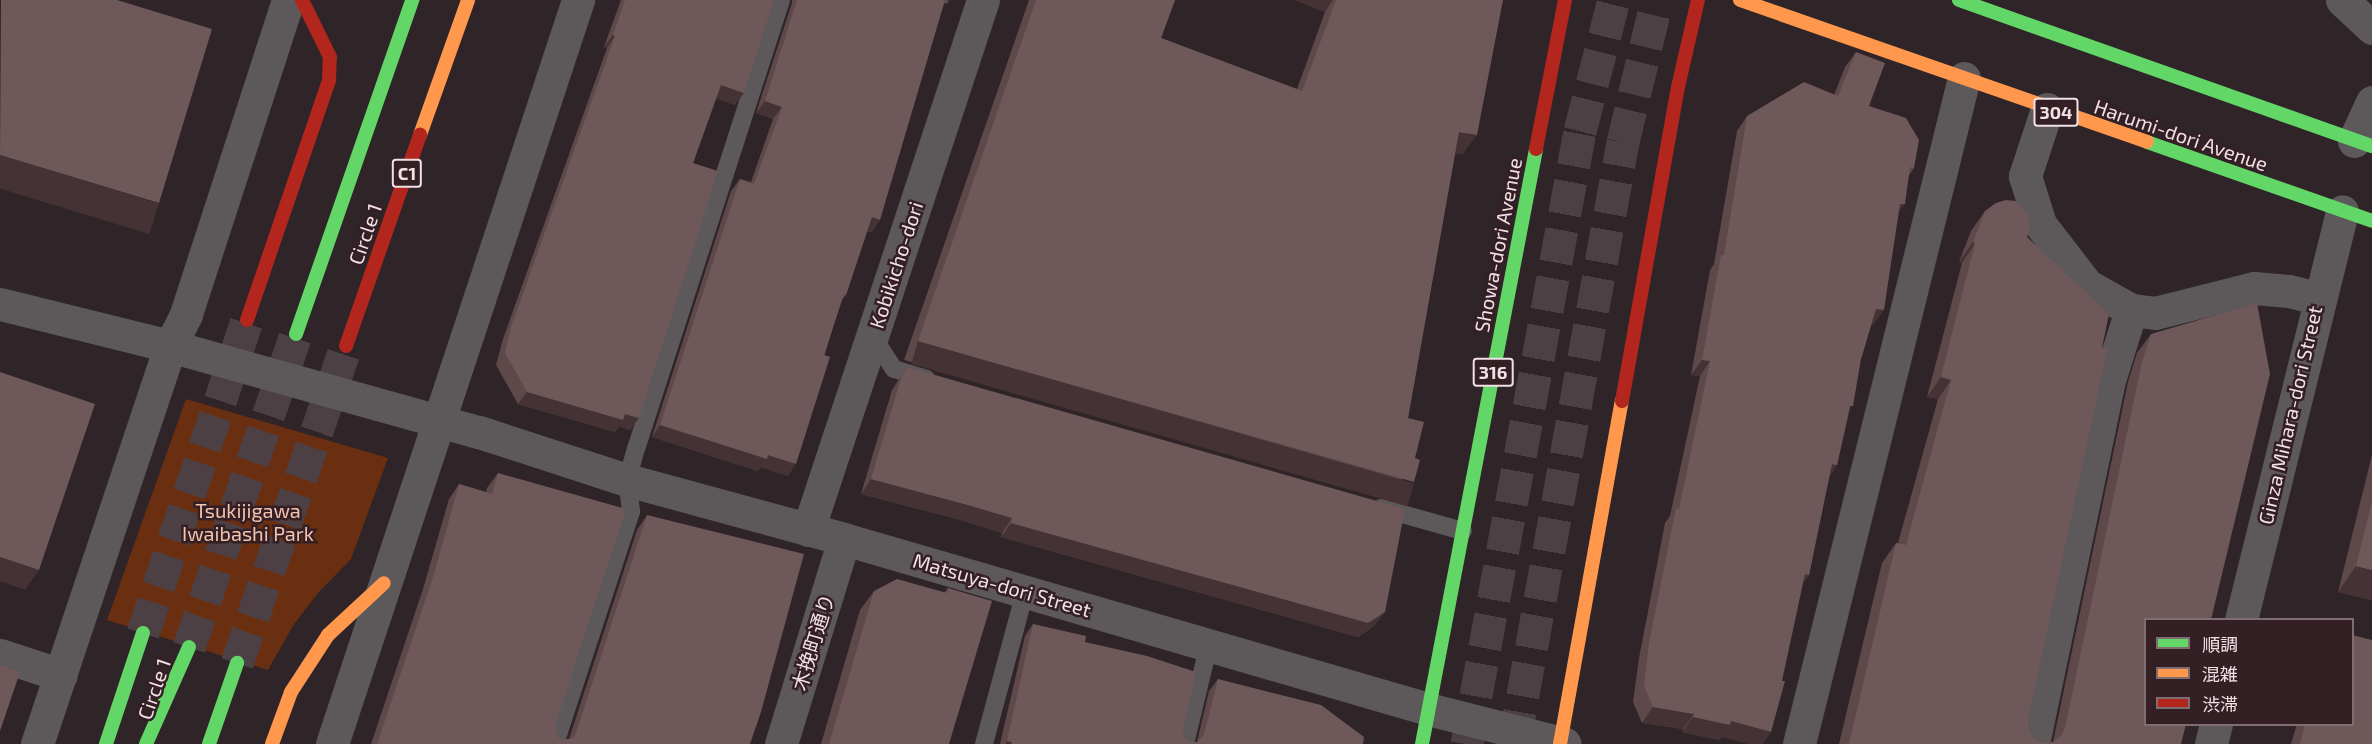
<!DOCTYPE html>
<meta charset="utf-8">
<style>
body{margin:0}
#map{position:relative;width:2372px;height:744px;overflow:hidden;background:#2f2427;font-family:"Exo 2","Noto Sans JP",sans-serif}
div>[style]{position:absolute}
.green>*{inset:0;background:#6a2f10}
.primary-tunnel>*{height:33px;margin-top:-16.5px;transform-origin:0;background:repeating-linear-gradient(90deg,#4c4044 0 33px,transparent 0 49px)}
.highway-tunnel>*{height:33px;margin-top:-16.5px;transform-origin:0;background:repeating-linear-gradient(90deg,#4c4044 0 33px,transparent 0 49px)}
.lane>*{height:18px;margin:-9px;padding:0 9px;transform-origin:9px;border-radius:9px;background:#5d585a}
.street>*{height:33px;margin:-16.5px;padding:0 16.5px;transform-origin:16.5px;border-radius:16.5px;background:#5d585a}
.fast>*{height:14px;margin:-7px;padding:0 7px;transform-origin:7px;border-radius:7px;background:#63d668}
.slow>*{height:14px;margin:-7px;padding:0 7px;transform-origin:7px;border-radius:7px;background:#ff974d}
.jam>*{height:14px;margin:-7px;padding:0 7px;transform-origin:7px;border-radius:7px;background:#b3261e}
.wall>*{inset:0;background:#5e484a}
.shaded-wall>*{inset:0;background:#453235;transform-origin:0 0}
.building>*{inset:0;background:#6e585a}
span{translate:-50% -50%;white-space:nowrap;text-align:center;line-height:1.15;-webkit-text-stroke:5px #341f25;paint-order:stroke}
.shield-label span{padding:2px 4px;background:#341f25;border:2px solid;border-radius:4px;-webkit-text-stroke-width:0}
.shield-label{font-size:18px;color:#f1e1e5;font-weight:700}
.street-label{font-size:20px;color:#f1e1e5}
.park-label{font-size:20px;color:#f4c3ae}
.legend{position:absolute;left:2144px;top:618px;width:210px;height:108px;box-sizing:border-box;background:#341f25;border:2px solid #806d72;margin:0;padding:8px 10px;list-style:none;font-size:18px;color:#f1e1e5}
.legend li{display:flex;align-items:center;gap:12px;height:30px}
.legend b{width:30px;border:2px solid #806d72}
</style>
<div id="map">
<div class="green">
<div style="clip-path:polygon(186px 399px,388px 458px,351px 559px,318px 593px,294px 624px,268px 670px,107px 620px)"></div>
</div>
<div class="primary-tunnel">
<div style="left:1467px;top:744px;width:623px;rotate:-79.56deg"></div>
<div style="left:1580px;top:131px;width:135px;rotate:-75.5deg"></div>
<div style="left:1514px;top:744px;width:612px;rotate:-79.74deg"></div>
<div style="left:1623px;top:142px;width:146px;rotate:-76.5deg"></div>
</div>
<div class="highway-tunnel">
<div style="left:143px;top:633px;width:330px;rotate:-71.6deg"></div>
<div style="left:189px;top:647px;width:331px;rotate:-71.1deg"></div>
<div style="left:237px;top:663px;width:335px;rotate:-71deg"></div>
</div>
<div class="lane">
<div style="left:873px;top:337px;width:38px;rotate:57deg"></div>
<div style="left:894px;top:369px;width:34px;rotate:17deg"></div>
<div style="left:1381px;top:508px;width:85px;rotate:15.7deg"></div>
<div style="left:555px;top:744px;width:245px;rotate:-71.9deg"></div>
<div style="left:631px;top:511px;width:31px;rotate:-97deg"></div>
<div style="left:627px;top:480px;width:35px;rotate:-74deg"></div>
<div style="left:637px;top:446px;width:469px;rotate:-72.1deg"></div>
<div style="left:984px;top:744px;width:157px;rotate:-74.9deg"></div>
<div style="left:1185px;top:744px;width:103px;rotate:-76.5deg"></div>
</div>
<div class="street">
<div style="left:2342px;top:0;width:41px;rotate:43deg"></div>
<div style="left:2047px;top:109px;width:71px;rotate:108.2deg"></div>
<div style="left:2025px;top:176px;width:50px;rotate:72.6deg"></div>
<div style="left:2040px;top:224px;width:77px;rotate:52.4deg"></div>
<div style="left:2087px;top:285px;width:51px;rotate:29.6deg"></div>
<div style="left:2131px;top:310px;width:24px;rotate:7deg"></div>
<div style="left:2155px;top:313px;width:102px;rotate:-14.2deg"></div>
<div style="left:2254px;top:288px;width:35px;rotate:5deg"></div>
<div style="left:2289px;top:291px;width:30px;rotate:14deg"></div>
<div style="left:2354px;top:141px;width:43px;rotate:-65.2deg"></div>
<div style="left:0;top:304px;width:175px;rotate:13.9deg"></div>
<div style="left:170px;top:346px;width:321px;rotate:15.6deg"></div>
<div style="left:479px;top:432px;width:156px;rotate:18deg"></div>
<div style="left:627px;top:480px;width:225px;rotate:15.2deg"></div>
<div style="left:844px;top:539px;width:608px;rotate:16.23deg"></div>
<div style="left:1428px;top:709px;width:141px;rotate:14.3deg"></div>
<div style="left:808px;top:530px;width:558px;rotate:-71.73deg"></div>
<div style="left:2241px;top:620px;width:421px;rotate:-76.1deg"></div>
<div style="left:0;top:655px;width:64px;rotate:18.2deg"></div>
<div style="left:37px;top:744px;width:420px;rotate:-71.5deg"></div>
<div style="left:170px;top:346px;width:36px;rotate:-63deg"></div>
<div style="left:186px;top:314px;width:330px;rotate:-72deg"></div>
<div style="left:332px;top:744px;width:784px;rotate:-71.7deg"></div>
<div style="left:781px;top:744px;width:214px;rotate:-72.9deg"></div>
<div style="left:1799px;top:744px;width:686px;rotate:-76.09deg"></div>
<div style="left:2033px;top:744px;width:375px;rotate:-78.2deg"></div>
<div style="left:2110px;top:377px;width:70px;rotate:-72.6deg"></div>
<div style="left:2211px;top:744px;width:21px;rotate:-76deg"></div>
</div>
<div class="fast">
<div style="left:1959px;top:0;width:438px;rotate:19.5deg"></div>
<div style="left:2147px;top:142px;width:238px;rotate:19.3deg"></div>
<div style="left:296px;top:334px;width:354px;rotate:-70.8deg"></div>
<div style="left:106px;top:744px;width:117px;rotate:-71.6deg"></div>
<div style="left:146px;top:744px;width:106px;rotate:-66.1deg"></div>
<div style="left:209px;top:744px;width:86px;rotate:-70.9deg"></div>
<div style="left:1422px;top:744px;width:606px;rotate:-79.15deg"></div>
</div>
<div class="slow">
<div style="left:1740px;top:0;width:431px;rotate:19.2deg"></div>
<div style="left:420px;top:135px;width:143px;rotate:-70.4deg"></div>
<div style="left:272px;top:744px;width:55px;rotate:-69.9deg"></div>
<div style="left:291px;top:692px;width:68px;rotate:-57deg"></div>
<div style="left:328px;top:635px;width:76px;rotate:-42.9deg"></div>
<div style="left:1560px;top:744px;width:349px;rotate:-79.8deg"></div>
</div>
<div class="jam">
<div style="left:1536px;top:149px;width:152px;rotate:-79deg"></div>
<div style="left:247px;top:320px;width:253px;rotate:-71.1deg"></div>
<div style="left:329px;top:81px;width:24px;rotate:-88deg"></div>
<div style="left:330px;top:57px;width:64px;rotate:-116.2deg"></div>
<div style="left:346px;top:346px;width:224px;rotate:-70.7deg"></div>
<div style="left:1622px;top:401px;width:319px;rotate:-79.9deg"></div>
<div style="left:1678px;top:87px;width:89px;rotate:-77.1deg"></div>
</div>
<div class="wall">
<div style="clip-path:polygon(621px 0,774px 0,735px 105px,716px 98px,693px 163px,639px 418px,630px 430px,619px 426px,615px 432px,518px 404px,496px 365px,503px 339px,607px 48px,604px 47px)"></div>
<div style="clip-path:polygon(792px 0,949px 0,947px 4px,944px 3px,872px 232px,867px 231px,846px 295px,841px 301px,788px 476px,761px 467px,758px 471px,652px 437px,731px 191px,740px 179px,751px 182px,773px 119px,756px 113px,792px 3px)"></div>
<div style="clip-path:polygon(1029px 0,1175px 0,1161px 38px,1297px 89px,1325px 12px,1295px 0,1503px 0,1463px 154px,1455px 153px,1408px 418px,1400px 501px,904px 360px)"></div>
<div style="clip-path:polygon(1856px 52px,1869px 106px,1914px 168px,1909px 175px,1898px 213px,1873px 325px,1871px 325px,1861px 359px,1837px 465px,1829px 477px,1809px 575px,1803px 583px,1719px 740px,1682px 732px,1683px 729px,1642px 723px,1633px 702px,1639px 658px,1665px 523px,1670px 516px,1700px 376px,1691px 375px,1710px 270px,1714px 264px,1737px 131px,1747px 116px,1834px 95px,1845px 67px)"></div>
<div style="clip-path:polygon(1985px 211px,2027px 237px,2102px 348px,2028px 720px,2029px 731px,2035px 739px,2044px 743px,2053px 742px,2128px 382px,2137px 353px,2151px 334px,2181px 744px,1839px 744px,1882px 563px,1896px 543px,1898px 543px,1938px 399px,1927px 397px,1962px 263px,1959px 262px,1971px 231px)"></div>
<div style="clip-path:polygon(907px 367px,1374px 626px,1358px 637px,1001px 537px,1002px 533px,957px 519px,861px 494px,892px 390px)"></div>
<div style="clip-path:polygon(2372px 455px,2372px 600px,2338px 592px)"></div>
<div style="clip-path:polygon(498px 473px,557px 736px,563px 740px,569px 739px,637px 530px,647px 515px,750px 744px,371px 744px,423px 589px,449px 499px,459px 484px,486px 492px,487px 488px)"></div>
<div style="clip-path:polygon(948px 588px,949px 744px,821px 744px,860px 610px,874px 591px,945px 592px)"></div>
<div style="clip-path:polygon(1033px 624px,1085px 642px,1183px 730px,1185px 739px,1190px 742px,1197px 742px,1209px 691px,1218px 679px,1363px 744px,1000px 744px,1025px 636px)"></div>
<div style="clip-path:polygon(2297px 724px,2352px 724px,2372px 744px,2291px 744px)"></div>
</div>
<div class="shaded-wall">
<div style="clip-path:polygon(1295px 0,1333px 0,1325px 12px)"></div>
<div style="clip-path:polygon(613px 35px,615px 36px,607px 48px,604px 47px)"></div>
<div style="clip-path:polygon(721px 85px,744px 93px,735px 105px,712px 97px)"></div>
<div style="clip-path:polygon(765px 101px,782px 107px,773px 119px,756px 113px)"></div>
<div style="clip-path:polygon(1459px 132px,1477px 135px,1463px 154px,1446px 151px)"></div>
<div style="left:0;top:155px;width:166px;height:32px;rotate:17deg"></div>
<div style="clip-path:polygon(1900px 204px,1905px 204px,1894px 219px)"></div>
<div style="clip-path:polygon(872px 217px,880px 220px,872px 232px,864px 229px)"></div>
<div style="clip-path:polygon(1973px 242px,1975px 243px,1962px 263px,1959px 262px)"></div>
<div style="clip-path:polygon(1876px 309px,1884px 310px,1873px 325px,1866px 324px)"></div>
<div style="left:918px;top:341px;width:516px;height:24px;rotate:16deg"></div>
<div style="clip-path:polygon(1702px 360px,1710px 361px,1700px 376px,1691px 375px)"></div>
<div style="clip-path:polygon(1941px 377px,1951px 380px,1938px 399px,1927px 397px)"></div>
<div style="clip-path:polygon(527px 392px,625px 414px,639px 418px,630px 430px,619px 426px,615px 432px,518px 404px)"></div>
<div style="clip-path:polygon(660px 425px,768px 455px,796px 464px,788px 476px,761px 467px,758px 471px,652px 437px)"></div>
<div style="clip-path:polygon(1832px 464px,1837px 465px,1827px 480px)"></div>
<div style="clip-path:polygon(871px 479px,968px 505px,1012px 518px,1002px 533px,957px 519px,861px 494px)"></div>
<div style="clip-path:polygon(1011px 523px,1385px 612px,1374px 626px,1358px 637px,1001px 537px)"></div>
<div style="clip-path:polygon(0 557px,39px 570px,25px 590px,0 581px)"></div>
<div style="clip-path:polygon(2356px 566px,2372px 570px,2372px 600px,2338px 592px)"></div>
<div style="clip-path:polygon(1805px 574px,1809px 575px,1798px 590px)"></div>
<div style="clip-path:polygon(1653px 707px,1694px 714px,1683px 729px,1642px 723px)"></div>
<div style="clip-path:polygon(1693px 717px,1731px 721px,1771px 732px,1763px 744px,1748px 744px,1722px 737px,1719px 740px,1682px 732px)"></div>
<div style="clip-path:polygon(1007px 741px,1012px 742px,1011px 744px,1005px 744px)"></div>
</div>
<div class="building">
<div style="clip-path:polygon(1px 0,117px 0,212px 29px,159px 203px,0 155px)"></div>
<div style="clip-path:polygon(625px 0,774px 0,744px 93px,721px 85px,693px 163px,718px 171px,639px 418px,625px 414px,623px 420px,527px 392px,505px 353px,511px 327px,615px 36px,613px 35px)"></div>
<div style="clip-path:polygon(797px 0,945px 0,880px 220px,872px 217px,846px 295px,844px 294px,824px 355px,830px 357px,796px 464px,768px 455px,767px 459px,660px 425px,740px 179px,754px 184px,782px 107px,765px 101px)"></div>
<div style="clip-path:polygon(1036px 0,1175px 0,1161px 38px,1302px 91px,1336px 0,1503px 0,1477px 135px,1459px 132px,1408px 418px,1424px 422px,1415px 458px,1420px 460px,1414px 482px,918px 341px)"></div>
<div style="clip-path:polygon(1856px 52px,1885px 63px,1869px 106px,1906px 118px,1919px 140px,1914px 168px,1910px 167px,1905px 204px,1900px 204px,1884px 310px,1876px 309px,1861px 359px,1853px 406px,1850px 406px,1837px 465px,1832px 464px,1809px 575px,1805px 574px,1782px 681px,1785px 681px,1771px 732px,1731px 721px,1730px 725px,1693px 717px,1694px 714px,1653px 707px,1644px 686px,1649px 643px,1676px 508px,1679px 509px,1710px 361px,1702px 360px,1721px 255px,1724px 255px,1747px 116px,1804px 82px,1838px 96px)"></div>
<div style="clip-path:polygon(2006px 200px,2016px 201px,2028px 216px,2030px 227px,2027px 237px,2109px 314px,2102px 348px,2108px 346px,2028px 720px,2029px 731px,2035px 739px,2044px 743px,2053px 742px,2061px 736px,2065px 728px,2142px 362px,2151px 334px,2257px 303px,2270px 374px,2211px 620px,2145px 620px,2145px 724px,2186px 724px,2181px 744px,1849px 744px,1896px 543px,1906px 545px,1951px 380px,1941px 377px,1975px 243px,1973px 242px,1985px 211px,1996px 203px)"></div>
<div style="clip-path:polygon(907px 367px,1405px 509px,1385px 612px,1368px 623px,1011px 523px,1012px 518px,968px 505px,871px 479px,902px 375px)"></div>
<div style="clip-path:polygon(0 372px,95px 404px,39px 570px,0 557px)"></div>
<div style="clip-path:polygon(498px 473px,626px 509px,555px 726px,557px 736px,563px 740px,573px 738px,576px 733px,647px 515px,804px 554px,761px 712px,750px 744px,377px 744px,434px 574px,459px 484px,492px 494px)"></div>
<div style="clip-path:polygon(2372px 502px,2372px 570px,2356px 566px)"></div>
<div style="clip-path:polygon(897px 579px,947px 593px,948px 588px,992px 601px,949px 744px,829px 744px,874px 591px)"></div>
<div style="clip-path:polygon(1033px 624px,1086px 636px,1085px 642px,1147px 656px,1196px 672px,1183px 730px,1185px 739px,1190px 742px,1197px 742px,1204px 735px,1218px 679px,1321px 705px,1364px 737px,1363px 744px,1012px 744px,1012px 742px,1007px 741px)"></div>
<div style="clip-path:polygon(2352px 635px,2372px 640px,2372px 744px,2300px 744px,2305px 724px,2352px 724px)"></div>
<div style="clip-path:polygon(0 665px,20px 672px,0 731px)"></div>
</div>
<div class="shield-label">
<span style="left:2056px;top:112px">304</span>
<span style="left:407px;top:173px">C1</span>
<span style="left:1493px;top:372px">316</span>
</div>
<div class="street-label">
<span style="left:2181px;top:135px;rotate:19deg">Harumi-dori Avenue</span>
<span style="left:365px;top:234px;rotate:-71deg">Circle 1</span>
<span style="left:1498px;top:245px;rotate:-79deg">Showa-dori Avenue</span>
<span style="left:896px;top:265px;rotate:-72deg">Kobikicho-dori</span>
<span style="left:2290px;top:415px;rotate:-77deg">Ginza Mihara-dori Street</span>
<span style="left:1002px;top:585px;rotate:16deg">Matsuya-dori Street</span>
<span style="left:813px;top:642px;rotate:-73deg">木挽町通り</span>
<span style="left:154px;top:689px;rotate:-71deg">Circle 1</span>
</div>
<div class="park-label">
<span style="left:248px;top:522px">Tsukijigawa<br>Iwaibashi Park</span>
</div>
<ul class="legend">
<li><b style="height:8px;background:#63d668"></b>順調</li>
<li><b style="height:8px;background:#ff974d"></b>混雑</li>
<li><b style="height:8px;background:#b3261e"></b>渋滞</li>
</ul>
</div>
